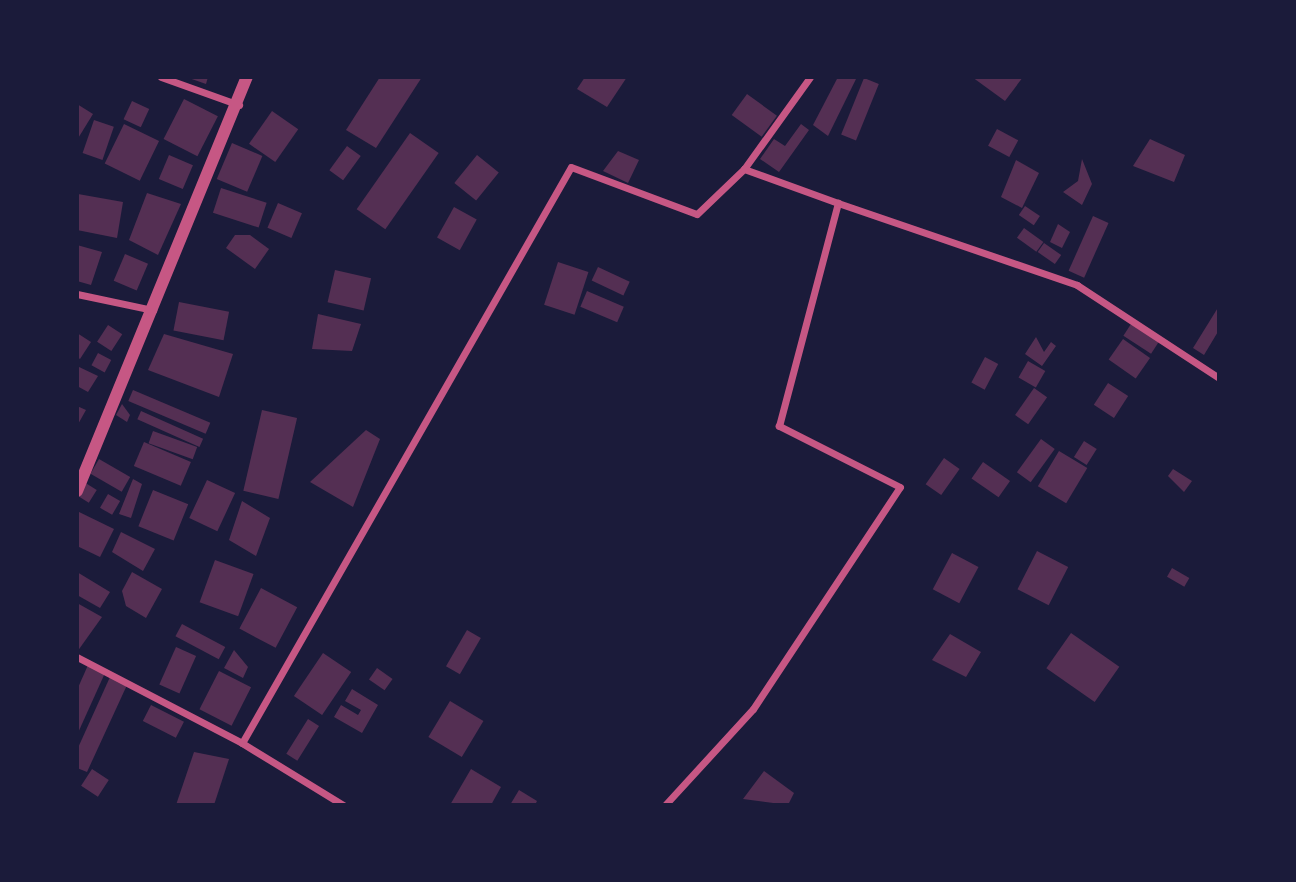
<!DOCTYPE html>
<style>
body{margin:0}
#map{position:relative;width:1296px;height:882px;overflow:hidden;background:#1b1b3a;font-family:"DM Sans",sans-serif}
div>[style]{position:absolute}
.building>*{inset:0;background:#542f53;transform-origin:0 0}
.minor>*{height:7px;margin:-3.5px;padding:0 3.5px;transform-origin:3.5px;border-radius:3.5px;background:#c65784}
.tertiary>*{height:12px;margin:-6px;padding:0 6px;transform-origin:6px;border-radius:6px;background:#c65784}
span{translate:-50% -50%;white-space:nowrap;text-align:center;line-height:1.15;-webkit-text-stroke:5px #1b1b3a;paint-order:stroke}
.frame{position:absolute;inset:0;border:79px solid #1b1b3a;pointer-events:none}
</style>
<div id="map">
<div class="building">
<div style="clip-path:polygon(186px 77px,208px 77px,206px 84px)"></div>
<div style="clip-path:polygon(380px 77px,422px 77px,376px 148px,346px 130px)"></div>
<div style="clip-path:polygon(585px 77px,627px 77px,607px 107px,577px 89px)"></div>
<div style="clip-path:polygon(838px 77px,857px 77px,828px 136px,813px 125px)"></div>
<div style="clip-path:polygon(972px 77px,1023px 77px,1005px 101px)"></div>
<div style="left:864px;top:78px;width:16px;height:61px;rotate:22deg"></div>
<div style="left:747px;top:94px;width:37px;height:26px;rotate:36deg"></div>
<div style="left:184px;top:99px;width:38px;height:45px;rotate:27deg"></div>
<div style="left:132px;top:101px;width:19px;height:20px;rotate:25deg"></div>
<div style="clip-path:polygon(77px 104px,93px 114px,77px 140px)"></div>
<div style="left:272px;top:111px;width:32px;height:40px;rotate:35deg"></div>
<div style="left:94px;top:120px;width:21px;height:35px;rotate:19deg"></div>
<div style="left:124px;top:124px;width:39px;height:44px;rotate:26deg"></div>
<div style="clip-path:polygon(801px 124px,809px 130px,779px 172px,760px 159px,774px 139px,785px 146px)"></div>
<div style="left:997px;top:129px;width:24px;height:19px;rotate:28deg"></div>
<div style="left:410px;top:133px;width:35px;height:93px;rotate:35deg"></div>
<div style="clip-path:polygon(1150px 139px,1185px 155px,1174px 182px,1133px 166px)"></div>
<div style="left:232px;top:143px;width:33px;height:39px;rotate:23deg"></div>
<div style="left:347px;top:146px;width:17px;height:30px;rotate:36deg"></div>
<div style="clip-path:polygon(618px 151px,639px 160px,628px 183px,603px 171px)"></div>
<div style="left:169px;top:155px;width:26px;height:26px;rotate:23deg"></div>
<div style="left:477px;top:155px;width:28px;height:36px;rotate:39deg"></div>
<div style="clip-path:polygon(1082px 159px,1092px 184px,1082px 205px,1063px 192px,1078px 181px)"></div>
<div style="clip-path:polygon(1016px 160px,1039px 173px,1022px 208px,1001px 197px)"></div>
<div style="left:221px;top:188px;width:48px;height:26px;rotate:18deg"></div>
<div style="clip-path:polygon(147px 193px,181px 204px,158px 255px,129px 240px)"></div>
<div style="clip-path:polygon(78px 194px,123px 202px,117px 238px,77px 230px)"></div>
<div style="left:278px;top:203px;width:26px;height:27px;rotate:23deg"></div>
<div style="left:1025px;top:206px;width:18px;height:11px;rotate:34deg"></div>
<div style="left:454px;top:207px;width:26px;height:35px;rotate:29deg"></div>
<div style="left:1093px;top:216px;width:17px;height:60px;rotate:24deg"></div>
<div style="clip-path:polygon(1058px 224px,1070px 232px,1062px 248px,1050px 242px)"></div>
<div style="left:1024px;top:228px;width:24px;height:12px;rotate:36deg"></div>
<div style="clip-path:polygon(235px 235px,250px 235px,269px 249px,255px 269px,226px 248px)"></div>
<div style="left:1044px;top:243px;width:21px;height:11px;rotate:35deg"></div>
<div style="clip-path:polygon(77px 245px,102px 252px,91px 285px,77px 281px)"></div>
<div style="left:125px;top:254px;width:25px;height:29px;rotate:23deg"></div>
<div style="left:558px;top:262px;width:32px;height:45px;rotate:18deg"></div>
<div style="left:598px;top:267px;width:35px;height:15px;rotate:25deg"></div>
<div style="left:335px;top:270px;width:37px;height:33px;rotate:13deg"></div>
<div style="left:587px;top:291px;width:40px;height:17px;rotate:23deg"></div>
<div style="left:179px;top:302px;width:51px;height:29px;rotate:11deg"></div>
<div style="clip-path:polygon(1219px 306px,1219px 330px,1204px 355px,1193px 348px)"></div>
<div style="clip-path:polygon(318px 314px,361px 324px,352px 351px,312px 349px)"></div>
<div style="left:1131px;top:324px;width:33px;height:14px;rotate:33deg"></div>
<div style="left:108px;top:325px;width:17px;height:20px;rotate:33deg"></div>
<div style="clip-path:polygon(77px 333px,91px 342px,80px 359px,77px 357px)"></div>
<div style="clip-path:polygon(164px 334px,233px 354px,219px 397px,148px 370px)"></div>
<div style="clip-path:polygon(1036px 337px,1044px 352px,1051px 342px,1056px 346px,1042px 366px,1025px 354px)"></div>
<div style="left:1123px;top:339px;width:33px;height:25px;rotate:35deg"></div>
<div style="left:98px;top:353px;width:15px;height:14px;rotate:28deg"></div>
<div style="left:985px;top:357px;width:15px;height:29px;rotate:28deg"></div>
<div style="left:1028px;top:361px;width:20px;height:19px;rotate:30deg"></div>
<div style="clip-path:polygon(77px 366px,98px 376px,88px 392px,77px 386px)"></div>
<div style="left:1108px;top:383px;width:24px;height:26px;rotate:33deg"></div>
<div style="left:1034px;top:388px;width:16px;height:33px;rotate:35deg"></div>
<div style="left:133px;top:390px;width:84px;height:12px;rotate:23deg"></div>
<div style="clip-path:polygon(122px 404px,130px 415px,127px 422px,116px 415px)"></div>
<div style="clip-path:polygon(77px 406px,86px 410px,77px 426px)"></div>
<div style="left:262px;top:410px;width:36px;height:83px;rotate:13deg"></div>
<div style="left:141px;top:411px;width:68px;height:9px;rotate:24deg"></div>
<div style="clip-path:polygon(366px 430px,380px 439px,353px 507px,310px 482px)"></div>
<div style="left:153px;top:431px;width:47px;height:13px;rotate:20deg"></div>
<div style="left:1041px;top:439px;width:17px;height:41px;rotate:36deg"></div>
<div style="left:1084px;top:441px;width:15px;height:19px;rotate:32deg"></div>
<div style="left:144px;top:442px;width:51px;height:26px;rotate:23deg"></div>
<div style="left:1059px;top:451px;width:33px;height:41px;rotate:31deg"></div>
<div style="left:944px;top:458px;width:19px;height:32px;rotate:35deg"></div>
<div style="left:99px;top:459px;width:36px;height:17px;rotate:30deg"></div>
<div style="left:983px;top:462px;width:33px;height:20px;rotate:35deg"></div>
<div style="clip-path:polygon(1173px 469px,1192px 481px,1184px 492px,1168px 476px)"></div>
<div style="clip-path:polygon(133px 479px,142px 484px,131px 518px,119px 514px)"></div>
<div style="left:207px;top:480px;width:31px;height:42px;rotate:25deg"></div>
<div style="left:84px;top:482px;width:15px;height:15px;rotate:32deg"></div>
<div style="left:153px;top:490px;width:38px;height:39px;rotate:22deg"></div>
<div style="left:108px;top:494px;width:14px;height:16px;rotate:30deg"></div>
<div style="clip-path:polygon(242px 501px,270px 518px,256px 556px,229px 540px)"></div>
<div style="clip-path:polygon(77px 511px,114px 529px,100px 557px,77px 546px)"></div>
<div style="clip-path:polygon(121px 532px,155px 549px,143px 571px,112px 552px)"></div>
<div style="left:1037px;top:551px;width:35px;height:43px;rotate:27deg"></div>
<div style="left:952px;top:553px;width:30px;height:41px;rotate:28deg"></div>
<div style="left:215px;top:560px;width:41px;height:45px;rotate:20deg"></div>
<div style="left:1172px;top:568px;width:20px;height:10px;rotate:30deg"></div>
<div style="clip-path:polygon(77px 572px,110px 592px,100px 608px,77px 595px)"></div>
<div style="clip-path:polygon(132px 572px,162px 589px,146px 618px,126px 606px,122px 591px)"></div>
<div style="left:261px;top:588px;width:41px;height:46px;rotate:28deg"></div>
<div style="clip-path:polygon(77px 603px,102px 617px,77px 652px)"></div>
<div style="left:182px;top:624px;width:49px;height:14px;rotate:28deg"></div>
<div style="left:467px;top:630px;width:16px;height:42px;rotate:30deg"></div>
<div style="left:1071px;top:633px;width:59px;height:43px;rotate:35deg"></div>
<div style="clip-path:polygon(950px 634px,981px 652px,966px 677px,932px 660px)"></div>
<div style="left:176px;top:647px;width:22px;height:41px;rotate:24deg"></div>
<div style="clip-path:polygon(234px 650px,248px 667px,243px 678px,224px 668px)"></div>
<div style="left:323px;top:653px;width:34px;height:52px;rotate:34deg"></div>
<div style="clip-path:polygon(88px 665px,105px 673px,77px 735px,77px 690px)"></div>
<div style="left:377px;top:668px;width:19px;height:14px;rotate:35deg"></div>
<div style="left:219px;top:671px;width:36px;height:43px;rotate:27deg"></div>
<div style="clip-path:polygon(110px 677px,127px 685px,87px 772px,77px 768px,77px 750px)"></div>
<div style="clip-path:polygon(352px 689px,378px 705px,362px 733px,334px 717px,341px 705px,358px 715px,361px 710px,345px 701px)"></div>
<div style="left:450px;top:701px;width:39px;height:42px;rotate:31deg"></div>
<div style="left:151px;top:705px;width:37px;height:18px;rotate:27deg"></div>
<div style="left:308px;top:719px;width:13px;height:41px;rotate:32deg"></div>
<div style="clip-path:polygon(194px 752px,229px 759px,214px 805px,176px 805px)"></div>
<div style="left:92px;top:769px;width:20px;height:20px;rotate:33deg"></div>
<div style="clip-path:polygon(471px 769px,501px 787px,491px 805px,450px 805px)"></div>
<div style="clip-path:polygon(764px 771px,794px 793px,788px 805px,743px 799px)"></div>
<div style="clip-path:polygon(519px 790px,537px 801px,535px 805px,510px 805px)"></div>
</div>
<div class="minor">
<div style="left:161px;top:77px;width:83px;rotate:19.7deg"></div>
<div style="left:838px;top:203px;width:253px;rotate:18.9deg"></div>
<div style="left:1077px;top:285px;width:170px;rotate:33.2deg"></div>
<div style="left:77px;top:294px;width:78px;rotate:11.9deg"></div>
<div style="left:77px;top:657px;width:186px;rotate:27.5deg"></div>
<div style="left:242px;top:743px;width:119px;rotate:31.5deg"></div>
<div style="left:242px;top:743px;width:663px;rotate:-60.27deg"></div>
<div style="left:571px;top:167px;width:134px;rotate:20.5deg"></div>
<div style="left:697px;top:214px;width:65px;rotate:-43.8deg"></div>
<div style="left:744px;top:169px;width:113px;rotate:-54.3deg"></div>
<div style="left:665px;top:805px;width:130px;rotate:-47.5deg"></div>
<div style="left:753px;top:709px;width:266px;rotate:-56.5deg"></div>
<div style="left:900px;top:487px;width:136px;rotate:-153.2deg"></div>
<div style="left:779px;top:426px;width:231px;rotate:-75.2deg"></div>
<div style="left:838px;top:203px;width:100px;rotate:-160.1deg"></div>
</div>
<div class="tertiary">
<div style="left:77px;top:491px;width:448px;rotate:-67.7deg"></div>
</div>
<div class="frame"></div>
</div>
